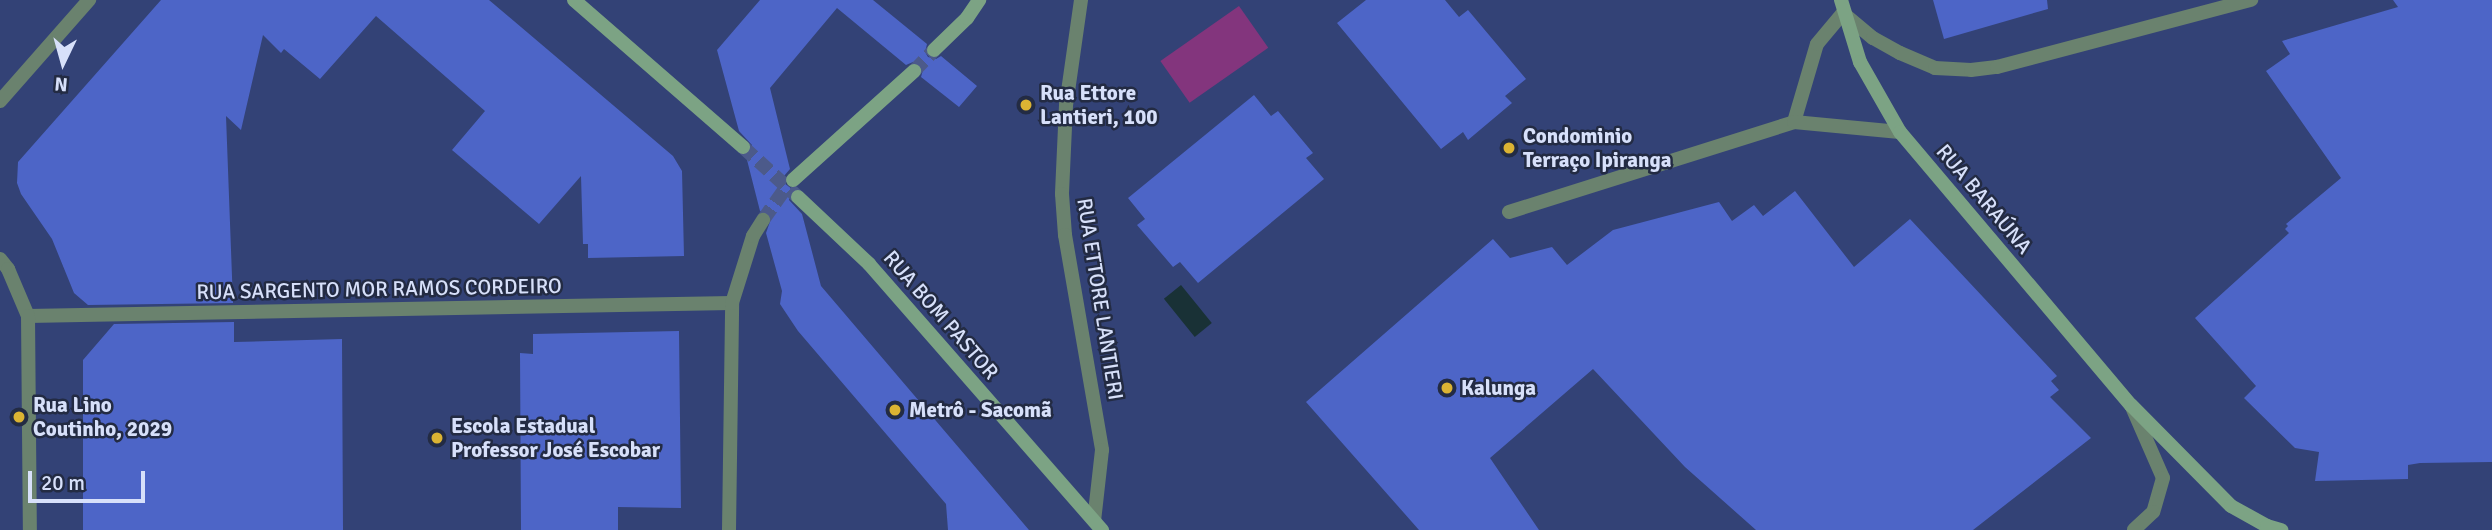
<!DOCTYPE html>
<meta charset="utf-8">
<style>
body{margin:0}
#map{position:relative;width:2492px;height:530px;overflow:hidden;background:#334276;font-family:Signika,sans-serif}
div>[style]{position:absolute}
.green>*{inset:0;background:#83357d;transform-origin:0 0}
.water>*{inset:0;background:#193136;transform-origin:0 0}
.building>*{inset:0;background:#4d65c7}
.tertiary-tunnel>*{height:14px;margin-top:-7px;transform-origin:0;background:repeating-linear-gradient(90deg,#4c5a8a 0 14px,transparent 0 21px)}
.secondary-tunnel>*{height:14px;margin-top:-7px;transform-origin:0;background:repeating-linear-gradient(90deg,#4c5a8a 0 14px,transparent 0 21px)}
.minor>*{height:14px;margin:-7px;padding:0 7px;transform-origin:7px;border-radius:7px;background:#6a826e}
.tertiary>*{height:14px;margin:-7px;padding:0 7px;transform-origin:7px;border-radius:7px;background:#6a826e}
.secondary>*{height:14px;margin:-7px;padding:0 7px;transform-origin:7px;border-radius:7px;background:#7ca384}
.dots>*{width:19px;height:19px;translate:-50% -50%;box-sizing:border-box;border:4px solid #232b43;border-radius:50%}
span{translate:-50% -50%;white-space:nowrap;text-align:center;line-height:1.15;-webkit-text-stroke:5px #232b43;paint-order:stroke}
.poi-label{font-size:21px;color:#d7e0fa;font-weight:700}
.left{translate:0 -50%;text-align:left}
.street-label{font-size:21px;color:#d7e0fa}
.north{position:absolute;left:28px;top:28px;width:70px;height:70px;-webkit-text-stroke:5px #232b43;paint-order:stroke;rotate:185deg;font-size:19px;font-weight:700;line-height:28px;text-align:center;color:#d7e0fa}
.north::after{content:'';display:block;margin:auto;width:24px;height:32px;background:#d7e0fa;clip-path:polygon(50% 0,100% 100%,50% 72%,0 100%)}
.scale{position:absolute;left:28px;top:471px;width:117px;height:32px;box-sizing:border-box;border:4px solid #d7e0fa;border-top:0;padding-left:9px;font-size:21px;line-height:24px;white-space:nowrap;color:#d7e0fa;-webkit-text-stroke:5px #232b43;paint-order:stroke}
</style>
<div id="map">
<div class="green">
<div style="left:1239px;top:6px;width:51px;height:96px;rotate:55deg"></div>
</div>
<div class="water">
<div style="left:1181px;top:285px;width:49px;height:22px;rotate:51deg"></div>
</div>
<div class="building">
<div style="clip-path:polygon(161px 0,489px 0,673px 156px,682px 171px,684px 256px,588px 258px,588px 244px,583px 244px,581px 176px,539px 224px,452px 150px,485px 111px,376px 16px,320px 79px,284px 49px,281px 53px,263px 35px,241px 130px,226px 116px,233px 303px,88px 305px,74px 293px,52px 239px,21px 194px,17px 183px,18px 162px)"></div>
<div style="clip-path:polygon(760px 0,873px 0,927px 44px,925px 52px,928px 57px,936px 59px,941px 56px,977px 86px,959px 107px,921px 77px,923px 70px,921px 64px,913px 62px,906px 65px,837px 8px,770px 88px,790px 169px,784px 176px,784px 183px,792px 189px,789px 200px,802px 214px,821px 286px,1029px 530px,948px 530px,946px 504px,798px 331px,780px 304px,782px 291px,766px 233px,772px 216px,760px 211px,746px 156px,751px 153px,752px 145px,739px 131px,717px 50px)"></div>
<div style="clip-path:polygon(1366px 0,1445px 0,1459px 17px,1468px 10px,1526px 79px,1505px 96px,1512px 103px,1468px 140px,1463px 132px,1441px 149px,1337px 23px)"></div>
<div style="clip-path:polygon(1933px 0,2047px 0,2048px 9px,1944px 39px)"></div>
<div style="clip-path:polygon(2393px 0,2492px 0,2492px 462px,2420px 463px,2408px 465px,2408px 479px,2315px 481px,2319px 452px,2295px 448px,2244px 398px,2256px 386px,2195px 318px,2289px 233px,2285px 229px,2288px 226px,2286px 224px,2341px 178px,2266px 71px,2290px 54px,2282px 41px,2398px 7px)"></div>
<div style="clip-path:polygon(1254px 95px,1271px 116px,1278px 111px,1313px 153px,1306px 158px,1324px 179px,1198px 283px,1180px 262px,1173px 267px,1137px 225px,1145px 219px,1128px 198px)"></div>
<div style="clip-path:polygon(1795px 191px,1854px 267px,1910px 219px,2057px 376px,2051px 381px,2059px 390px,2050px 397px,2091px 438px,1973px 530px,1756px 530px,1685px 467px,1593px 369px,1490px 458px,1539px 530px,1419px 530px,1306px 402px,1493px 239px,1510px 258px,1552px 247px,1567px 265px,1613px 230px,1719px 202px,1732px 221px,1754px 205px,1763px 216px)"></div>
<div style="clip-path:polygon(234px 322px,234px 342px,342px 339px,343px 530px,83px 530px,83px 360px,114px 324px)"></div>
<div style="clip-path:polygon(679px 331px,681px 508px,618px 507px,618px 530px,521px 530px,520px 353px,533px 354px,533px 334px)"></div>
</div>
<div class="tertiary-tunnel">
<div style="left:763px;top:220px;width:42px;rotate:-54.8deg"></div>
</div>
<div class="secondary-tunnel">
<div style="left:914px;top:71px;width:29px;rotate:-46deg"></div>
<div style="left:743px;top:147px;width:74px;rotate:42.3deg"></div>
</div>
<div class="minor">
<div style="left:1081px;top:0;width:106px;rotate:98.1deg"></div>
<div style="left:1066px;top:105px;width:89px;rotate:92.6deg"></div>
<div style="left:1062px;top:194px;width:41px;rotate:85.8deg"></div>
<div style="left:1065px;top:235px;width:218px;rotate:80.2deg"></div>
<div style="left:1102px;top:450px;width:71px;rotate:96.4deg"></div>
<div style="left:1794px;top:122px;width:81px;rotate:-73.6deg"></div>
<div style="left:1817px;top:44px;width:40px;rotate:-50deg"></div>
<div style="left:1843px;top:13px;width:39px;rotate:40deg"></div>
<div style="left:1873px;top:38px;width:31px;rotate:29deg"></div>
<div style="left:1900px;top:53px;width:38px;rotate:23deg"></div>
<div style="left:1935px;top:68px;width:36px;rotate:3deg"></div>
<div style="left:1971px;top:70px;width:26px;rotate:-7deg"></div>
<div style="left:1997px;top:67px;width:263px;rotate:-14.8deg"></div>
<div style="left:1509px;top:212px;width:299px;rotate:-17.5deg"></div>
<div style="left:1794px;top:122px;width:106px;rotate:5.4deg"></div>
<div style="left:28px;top:316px;width:704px;rotate:-1.06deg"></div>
<div style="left:2132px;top:407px;width:77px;rotate:66.4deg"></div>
<div style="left:2163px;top:478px;width:35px;rotate:106deg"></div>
<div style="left:2153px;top:512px;width:26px;rotate:137deg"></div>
</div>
<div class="tertiary">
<div style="left:0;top:101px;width:135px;rotate:-48.6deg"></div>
<div style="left:0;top:259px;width:13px;rotate:51deg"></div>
<div style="left:8px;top:269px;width:51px;rotate:66.9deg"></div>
<div style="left:28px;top:316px;width:214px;rotate:89.5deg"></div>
<div style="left:729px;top:530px;width:227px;rotate:-89.2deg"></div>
<div style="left:732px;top:303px;width:70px;rotate:-72.6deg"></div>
<div style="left:753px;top:236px;width:19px;rotate:-58deg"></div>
</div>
<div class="secondary">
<div style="left:574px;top:0;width:224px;rotate:41deg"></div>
<div style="left:1841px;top:0;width:65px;rotate:73deg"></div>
<div style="left:1860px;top:62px;width:81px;rotate:60.3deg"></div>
<div style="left:1900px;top:132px;width:358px;rotate:49.8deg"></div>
<div style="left:2131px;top:405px;width:142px;rotate:45.3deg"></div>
<div style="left:2231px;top:506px;width:41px;rotate:29.1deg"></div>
<div style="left:2267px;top:526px;width:15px;rotate:16deg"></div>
<div style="left:934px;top:50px;width:46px;rotate:-44.1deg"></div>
<div style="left:967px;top:18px;width:22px;rotate:-56deg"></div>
<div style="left:793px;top:180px;width:163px;rotate:-42deg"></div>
<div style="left:798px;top:197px;width:98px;rotate:43.3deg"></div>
<div style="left:869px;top:264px;width:354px;rotate:48.8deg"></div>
</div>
<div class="dots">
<div style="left:1026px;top:105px;background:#dbb333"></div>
<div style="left:1509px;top:148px;background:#dbb333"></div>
<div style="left:1447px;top:388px;background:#dbb333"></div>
<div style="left:895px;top:410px;background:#dbb333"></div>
<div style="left:19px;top:417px;background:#dbb333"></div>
<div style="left:437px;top:438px;background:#dbb333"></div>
</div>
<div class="poi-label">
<span class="left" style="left:1040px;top:105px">Rua Ettore<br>Lantieri, 100</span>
<span class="left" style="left:1523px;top:148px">Condominio<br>Terraço Ipiranga</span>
<span class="left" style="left:1461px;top:388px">Kalunga</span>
<span class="left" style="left:33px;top:417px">Rua Lino<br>Coutinho, 2029</span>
<span class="left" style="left:909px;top:410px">Metrô - Sacomã</span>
<span class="left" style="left:451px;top:438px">Escola Estadual<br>Professor José Escobar</span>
</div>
<div class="street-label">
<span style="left:1984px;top:199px;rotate:50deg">RUA BARAÚNA</span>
<span style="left:379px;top:289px;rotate:-1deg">RUA SARGENTO MOR RAMOS CORDEIRO</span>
<span style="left:1100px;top:299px;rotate:81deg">RUA ETTORE LANTIERI</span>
<span style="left:941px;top:315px;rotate:49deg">RUA BOM PASTOR</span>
</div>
<div class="north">N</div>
<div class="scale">20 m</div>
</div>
